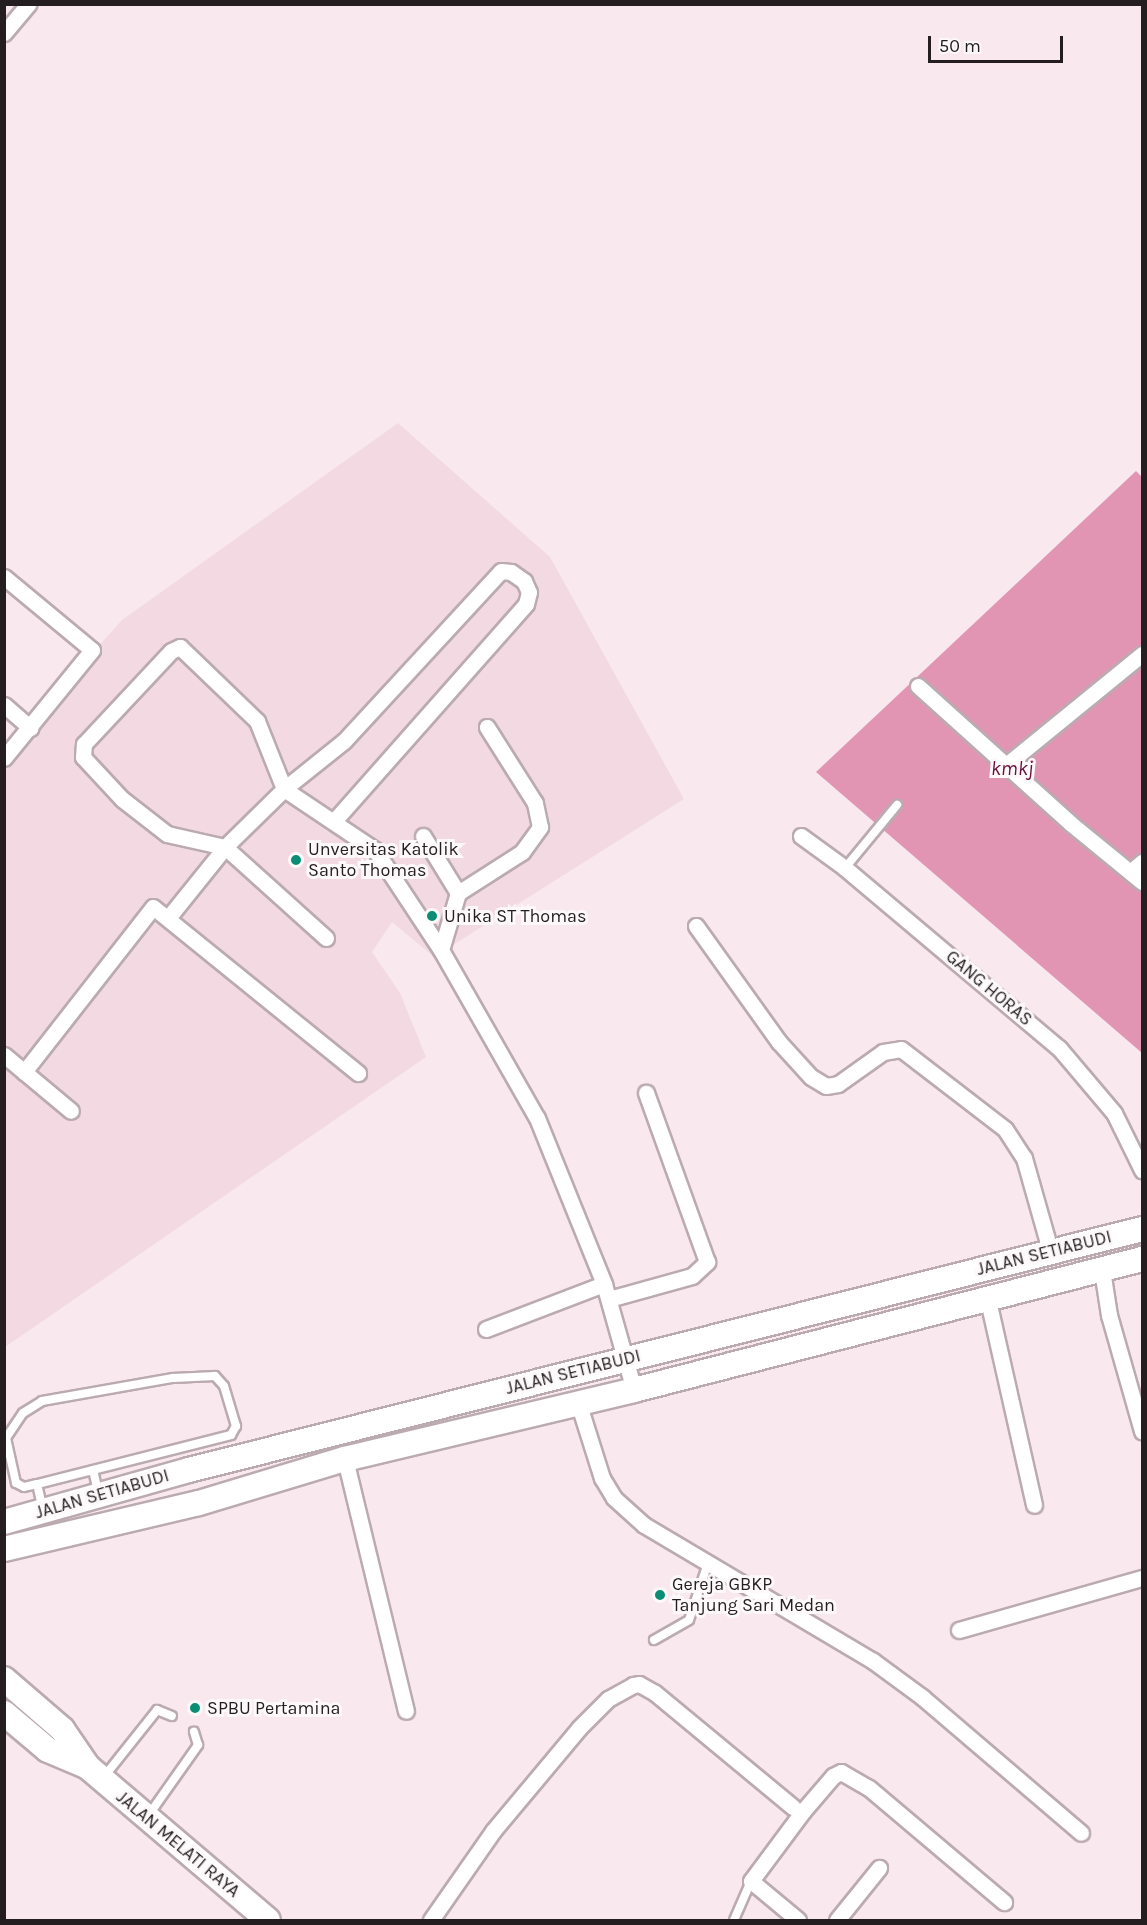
<!DOCTYPE html>
<style>
body{margin:0}
#map{position:relative;width:1147px;height:1925px;overflow:hidden;background:#f9e8ee;font-family:Karla,sans-serif}
div>[style]{position:absolute}
.built>*{inset:0;background:#f3dae2}
.water>*{inset:0;background:#e195b3}
.roads{filter:drop-shadow(2px 0 #bbabb1) drop-shadow(-2px 0 #bbabb1) drop-shadow(0 2px #bbabb1) drop-shadow(0 -2px #bbabb1)}
.service>*{height:8px;margin:-4px;padding:0 4px;transform-origin:4px;border-radius:4px;background:#fff}
.minor>*{height:15px;margin:-7.5px;padding:0 7.5px;transform-origin:7.5px;border-radius:7.5px;background:#fff}
.primary>*{height:24px;margin:-12px;padding:0 12px;transform-origin:12px;border-radius:12px;background:#fff}
.dots>*{width:16px;height:16px;translate:-50% -50%;box-sizing:border-box;border:3px solid #fdf9fa;border-radius:50%}
span{translate:-50% -50%;white-space:nowrap;text-align:center;line-height:1.15;-webkit-text-stroke:6px #fdf9fa;paint-order:stroke}
.poi-label{font-size:18px;color:#241e20}
.left{translate:0 -50%;text-align:left}
.street-label{font-size:18px;color:#241e20}
.water-label{font-size:20px;color:#69103f;font-style:italic}
.frame{position:absolute;inset:0;border:6px solid #241e20;pointer-events:none}
.scale{position:absolute;left:928px;top:36px;width:135px;height:27px;box-sizing:border-box;border:3px solid #241e20;border-top:0;padding-left:8px;font-size:18px;line-height:21px;white-space:nowrap;color:#241e20;-webkit-text-stroke:4px #fdf9fa;paint-order:stroke}
</style>
<div id="map">
<div class="built">
<div style="clip-path:polygon(398px 423px,550px 557px,684px 799px,434px 957px,392px 922px,372px 952px,400px 993px,426px 1057px,5px 1347px,5px 750px,122px 620px)"></div>
</div>
<div class="water">
<div style="clip-path:polygon(1136px 471px,1142px 477px,1142px 1053px,816px 772px)"></div>
</div>
<div class="roads">
<div class="service">
<div style="left:845px;top:868px;width:82px;rotate:-50.5deg"></div>
<div style="left:215px;top:1376px;width:13px;rotate:48deg"></div>
<div style="left:224px;top:1386px;width:42px;rotate:73.3deg"></div>
<div style="left:236px;top:1426px;width:10px;rotate:119deg"></div>
<div style="left:231px;top:1435px;width:200px;rotate:165.8deg"></div>
<div style="left:37px;top:1484px;width:13px;rotate:167deg"></div>
<div style="left:24px;top:1487px;width:9px;rotate:-153deg"></div>
<div style="left:16px;top:1483px;width:46px;rotate:-102.5deg"></div>
<div style="left:6px;top:1438px;width:30px;rotate:-56deg"></div>
<div style="left:23px;top:1413px;width:22px;rotate:-32deg"></div>
<div style="left:42px;top:1401px;width:133px;rotate:-10deg"></div>
<div style="left:173px;top:1378px;width:42px;rotate:-2.7deg"></div>
<div style="left:93px;top:1470px;width:23px;rotate:77deg"></div>
<div style="left:37px;top:1484px;width:26px;rotate:77deg"></div>
<div style="left:654px;top:1640px;width:40px;rotate:-29.7deg"></div>
<div style="left:689px;top:1620px;width:57px;rotate:-71.6deg"></div>
<div style="left:103px;top:1778px;width:87px;rotate:-51.5deg"></div>
<div style="left:157px;top:1710px;width:16px;rotate:22deg"></div>
<div style="left:148px;top:1816px;width:87px;rotate:-54.8deg"></div>
<div style="left:198px;top:1745px;width:14px;rotate:-107deg"></div>
<div style="left:734px;top:1920px;width:43px;rotate:-66.4deg"></div>
</div>
<div class="minor">
<div style="left:4px;top:33px;width:38px;rotate:-50deg"></div>
<div style="left:4px;top:577px;width:114px;rotate:39.7deg"></div>
<div style="left:92px;top:650px;width:139px;rotate:129.2deg"></div>
<div style="left:918px;top:686px;width:205px;rotate:42deg"></div>
<div style="left:1070px;top:823px;width:93px;rotate:39.3deg"></div>
<div style="left:4px;top:705px;width:35px;rotate:41deg"></div>
<div style="left:1006px;top:765px;width:176px;rotate:-39.2deg"></div>
<div style="left:423px;top:836px;width:67px;rotate:58.4deg"></div>
<div style="left:801px;top:836px;width:54px;rotate:36deg"></div>
<div style="left:845px;top:868px;width:280px;rotate:40.1deg"></div>
<div style="left:1059px;top:1048px;width:85px;rotate:49.8deg"></div>
<div style="left:1114px;top:1113px;width:64px;rotate:63.8deg"></div>
<div style="left:1130px;top:872px;width:16px;rotate:-40deg"></div>
<div style="left:168px;top:918px;width:91px;rotate:-51.2deg"></div>
<div style="left:225px;top:847px;width:83px;rotate:-44.5deg"></div>
<div style="left:284px;top:789px;width:110px;rotate:33.8deg"></div>
<div style="left:375px;top:850px;width:120px;rotate:56.6deg"></div>
<div style="left:441px;top:950px;width:193px;rotate:60.3deg"></div>
<div style="left:537px;top:1118px;width:179px;rotate:68deg"></div>
<div style="left:604px;top:1284px;width:110px;rotate:74.2deg"></div>
<div style="left:696px;top:926px;width:143px;rotate:54.4deg"></div>
<div style="left:779px;top:1042px;width:47px;rotate:47.6deg"></div>
<div style="left:811px;top:1077px;width:17px;rotate:31deg"></div>
<div style="left:826px;top:1086px;width:12px;rotate:-9deg"></div>
<div style="left:838px;top:1084px;width:55px;rotate:-35.4deg"></div>
<div style="left:883px;top:1052px;width:18px;rotate:-9deg"></div>
<div style="left:901px;top:1049px;width:131px;rotate:37.6deg"></div>
<div style="left:1005px;top:1129px;width:35px;rotate:57deg"></div>
<div style="left:1024px;top:1158px;width:96px;rotate:74.2deg"></div>
<div style="left:326px;top:938px;width:136px;rotate:-138deg"></div>
<div style="left:225px;top:847px;width:59px;rotate:-167.4deg"></div>
<div style="left:167px;top:834px;width:57px;rotate:-142.1deg"></div>
<div style="left:122px;top:799px;width:57px;rotate:-132.9deg"></div>
<div style="left:83px;top:757px;width:13px;rotate:-86deg"></div>
<div style="left:84px;top:744px;width:127px;rotate:-46.9deg"></div>
<div style="left:171px;top:651px;width:10px;rotate:-24deg"></div>
<div style="left:180px;top:647px;width:107px;rotate:43.9deg"></div>
<div style="left:257px;top:721px;width:73px;rotate:68.3deg"></div>
<div style="left:284px;top:789px;width:77px;rotate:-38.7deg"></div>
<div style="left:344px;top:741px;width:231px;rotate:-47.3deg"></div>
<div style="left:501px;top:571px;width:10px;rotate:6deg"></div>
<div style="left:511px;top:572px;width:16px;rotate:35deg"></div>
<div style="left:524px;top:581px;width:12px;rotate:66deg"></div>
<div style="left:529px;top:592px;width:12px;rotate:104deg"></div>
<div style="left:526px;top:604px;width:290px;rotate:131.5deg"></div>
<div style="left:441px;top:950px;width:59px;rotate:-73.4deg"></div>
<div style="left:458px;top:893px;width:76px;rotate:-32.6deg"></div>
<div style="left:522px;top:852px;width:31px;rotate:-54deg"></div>
<div style="left:540px;top:827px;width:25px;rotate:-102deg"></div>
<div style="left:535px;top:803px;width:90px;rotate:-122.3deg"></div>
<div style="left:4px;top:1055px;width:87px;rotate:39.9deg"></div>
<div style="left:24px;top:1072px;width:209px;rotate:-52deg"></div>
<div style="left:153px;top:907px;width:264px;rotate:39deg"></div>
<div style="left:1102px;top:1270px;width:46px;rotate:81.2deg"></div>
<div style="left:1109px;top:1315px;width:121px;rotate:74.1deg"></div>
<div style="left:987px;top:1296px;width:214px;rotate:77.3deg"></div>
<div style="left:609px;top:1299px;width:86px;rotate:-15.5deg"></div>
<div style="left:692px;top:1276px;width:21px;rotate:-43deg"></div>
<div style="left:707px;top:1262px;width:180px;rotate:-109.8deg"></div>
<div style="left:486px;top:1329px;width:126px;rotate:-20.9deg"></div>
<div style="left:578px;top:1402px;width:80px;rotate:72.5deg"></div>
<div style="left:602px;top:1478px;width:23px;rotate:59deg"></div>
<div style="left:614px;top:1498px;width:40px;rotate:42deg"></div>
<div style="left:644px;top:1525px;width:266px;rotate:30.7deg"></div>
<div style="left:873px;top:1661px;width:61px;rotate:36.3deg"></div>
<div style="left:922px;top:1697px;width:209px;rotate:40.5deg"></div>
<div style="left:345px;top:1459px;width:259px;rotate:76.4deg"></div>
<div style="left:959px;top:1630px;width:190px;rotate:-15.9deg"></div>
<div style="left:431px;top:1920px;width:108px;rotate:-55.1deg"></div>
<div style="left:493px;top:1831px;width:134px;rotate:-50.1deg"></div>
<div style="left:579px;top:1728px;width:41px;rotate:-45deg"></div>
<div style="left:608px;top:1699px;width:29px;rotate:-29deg"></div>
<div style="left:633px;top:1685px;width:6px;rotate:-9deg"></div>
<div style="left:639px;top:1684px;width:18px;rotate:29deg"></div>
<div style="left:655px;top:1693px;width:179px;rotate:39.6deg"></div>
<div style="left:798px;top:1920px;width:61px;rotate:-140.3deg"></div>
<div style="left:751px;top:1881px;width:87px;rotate:-53.4deg"></div>
<div style="left:803px;top:1811px;width:46px;rotate:-49.4deg"></div>
<div style="left:833px;top:1776px;width:9px;rotate:-27deg"></div>
<div style="left:841px;top:1772px;width:32px;rotate:30deg"></div>
<div style="left:869px;top:1788px;width:177px;rotate:40.2deg"></div>
<div style="left:837px;top:1920px;width:67px;rotate:-51.1deg"></div>
</div>
<div class="primary">
<div style="left:4px;top:1522px;width:192px;rotate:-15.7deg"></div>
<div style="left:189px;top:1470px;width:983px;rotate:-14.19deg"></div>
<div style="left:4px;top:1549px;width:200px;rotate:-13.3deg"></div>
<div style="left:199px;top:1503px;width:152px;rotate:-16.8deg"></div>
<div style="left:345px;top:1459px;width:297px;rotate:-13.4deg"></div>
<div style="left:634px;top:1390px;width:525px;rotate:-14.46deg"></div>
<div style="left:4px;top:1679px;width:77px;rotate:40.8deg"></div>
<div style="left:62px;top:1729px;width:46px;rotate:55.6deg"></div>
<div style="left:88px;top:1767px;width:236px;rotate:40.4deg"></div>
<div style="left:4px;top:1713px;width:57px;rotate:40.1deg"></div>
<div style="left:48px;top:1750px;width:43px;rotate:23deg"></div>
</div>
</div>
<div class="dots">
<div style="left:296px;top:860px;background:#0b8e75"></div>
<div style="left:432px;top:916px;background:#0b8e75"></div>
<div style="left:660px;top:1595px;background:#0b8e75"></div>
<div style="left:195px;top:1708px;background:#0b8e75"></div>
</div>
<div class="poi-label">
<span class="left" style="left:308px;top:860px">Unversitas Katolik<br>Santo Thomas</span>
<span class="left" style="left:444px;top:916px">Unika ST Thomas</span>
<span class="left" style="left:672px;top:1595px">Gereja GBKP<br>Tanjung Sari Medan</span>
<span class="left" style="left:207px;top:1708px">SPBU Pertamina</span>
</div>
<div class="street-label">
<span style="left:989px;top:988px;rotate:40deg">GANG HORAS</span>
<span style="left:1044px;top:1253px;rotate:-14deg">JALAN SETIABUDI</span>
<span style="left:573px;top:1372px;rotate:-14deg">JALAN SETIABUDI</span>
<span style="left:102px;top:1494px;rotate:-16deg">JALAN SETIABUDI</span>
<span style="left:178px;top:1844px;rotate:40deg">JALAN MELATI RAYA</span>
</div>
<div class="water-label">
<span style="left:1012px;top:768px">kmkj</span>
</div>
<div class="frame"></div>
<div class="scale">50 m</div>
</div>
